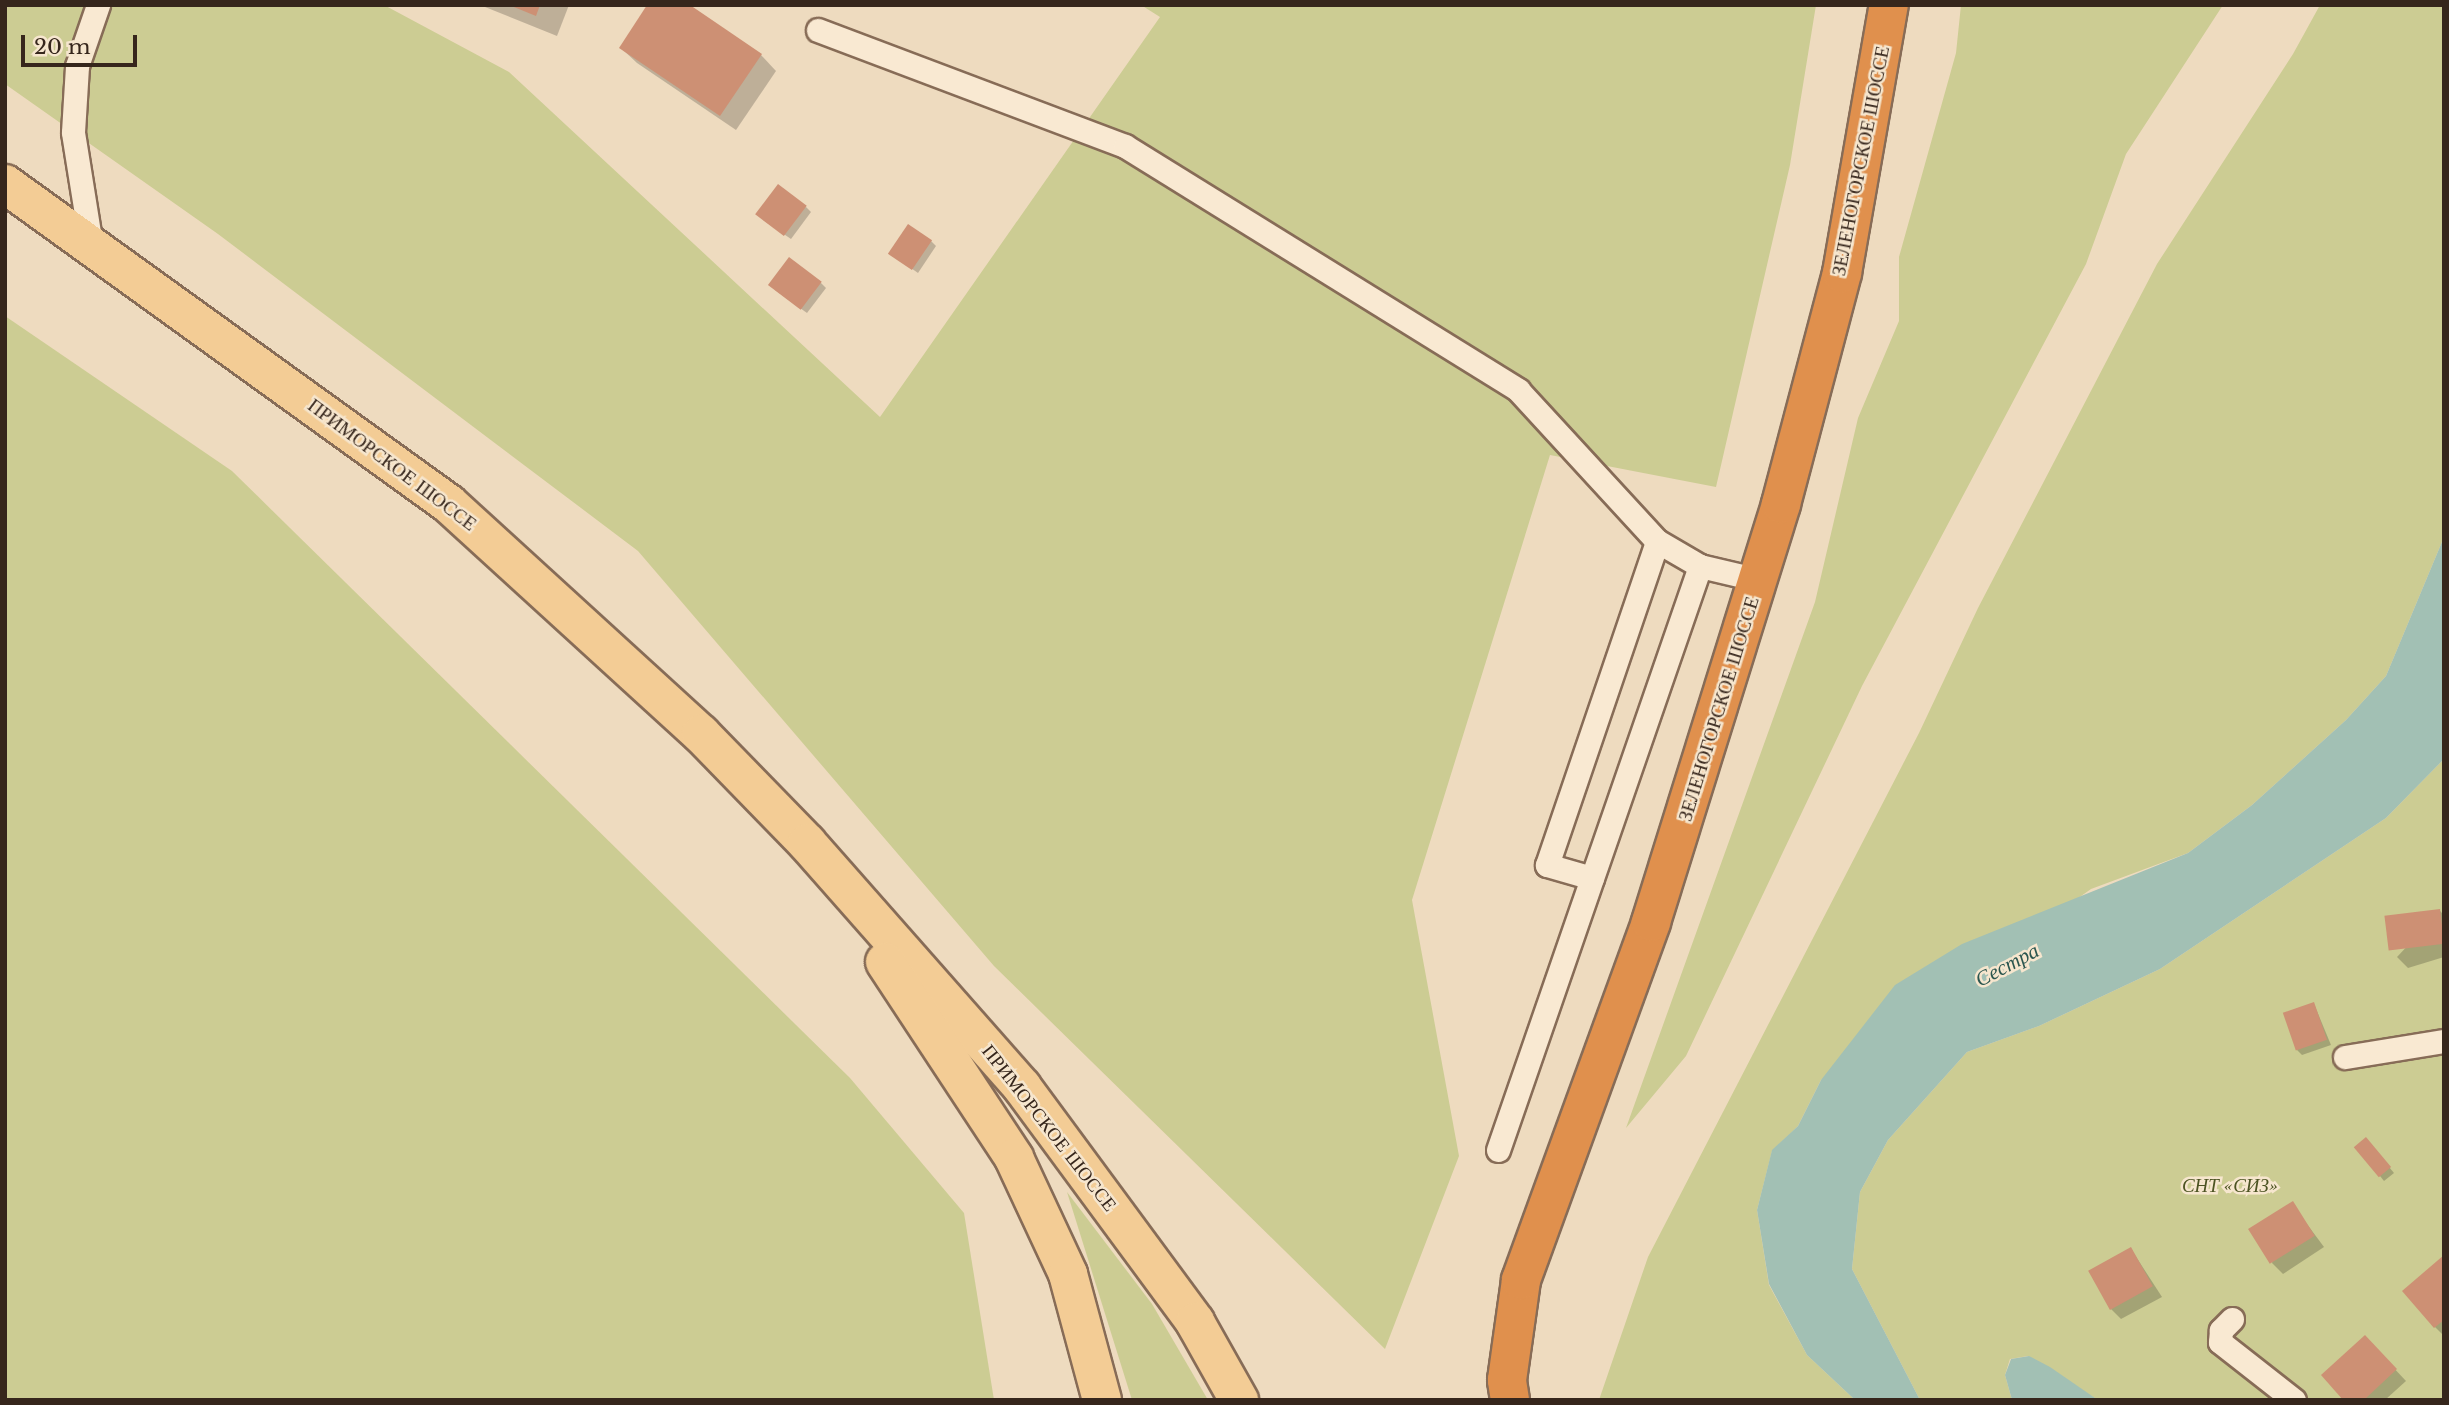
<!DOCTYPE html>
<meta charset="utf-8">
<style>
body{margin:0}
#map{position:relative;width:2449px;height:1405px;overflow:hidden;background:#eedbbf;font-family:"Libre Baskerville",serif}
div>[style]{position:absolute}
.green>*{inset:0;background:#cccc93}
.water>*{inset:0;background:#a2c0b4}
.shadow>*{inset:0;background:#0003}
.building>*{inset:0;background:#cd9074;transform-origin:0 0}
.roads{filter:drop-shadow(2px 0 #876c57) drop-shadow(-2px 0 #876c57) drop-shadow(0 2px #876c57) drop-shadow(0 -2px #876c57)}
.lane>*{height:23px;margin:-11.5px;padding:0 11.5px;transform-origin:11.5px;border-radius:11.5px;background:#f9e9d2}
.primary>*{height:38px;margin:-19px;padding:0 19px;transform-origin:19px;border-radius:19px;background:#f3cc95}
.highway>*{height:38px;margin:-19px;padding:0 19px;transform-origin:19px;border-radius:19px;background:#e0904d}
span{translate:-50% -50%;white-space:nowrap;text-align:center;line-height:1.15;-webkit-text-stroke:5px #f6e6ce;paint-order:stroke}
.street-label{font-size:19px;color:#36261c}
.park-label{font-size:19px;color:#4c5322;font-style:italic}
.water-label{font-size:21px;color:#2b564f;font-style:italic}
.frame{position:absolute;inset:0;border:7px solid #36261c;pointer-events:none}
.scale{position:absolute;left:21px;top:35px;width:116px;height:32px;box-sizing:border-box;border:4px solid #36261c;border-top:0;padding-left:9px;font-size:21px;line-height:24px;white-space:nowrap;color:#36261c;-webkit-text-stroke:5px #f6e6ce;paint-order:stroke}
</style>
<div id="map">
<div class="green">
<div style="clip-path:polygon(5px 5px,384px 5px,509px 72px,880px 417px,1160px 17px,1141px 5px,1816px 5px,1790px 165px,1716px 487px,1550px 455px,1412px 900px,1459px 1156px,1385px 1349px,994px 966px,638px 551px,218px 234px,5px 84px)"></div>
<div style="clip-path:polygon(1961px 5px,2223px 5px,2126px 154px,2086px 264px,1862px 686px,1686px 1056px,1626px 1128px,1815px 602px,1858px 418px,1899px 321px,1899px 257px,1956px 53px)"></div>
<div style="clip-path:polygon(2320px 5px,2444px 5px,2444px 537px,2386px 676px,2346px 720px,2252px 805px,2188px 853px,2091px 889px,1821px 1080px,1798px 1126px,1772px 1151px,1757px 1210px,1769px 1285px,1807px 1355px,1855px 1400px,1599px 1400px,1648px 1257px,1919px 733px,1978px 608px,2157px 264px,2293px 54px)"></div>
<div style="clip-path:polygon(5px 316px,232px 471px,850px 1078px,964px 1213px,994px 1400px,5px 1400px)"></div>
<div style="clip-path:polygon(2444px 759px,2444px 1400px,2098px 1400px,2028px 1356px,2010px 1359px,2005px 1375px,2012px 1400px,1920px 1400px,1852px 1269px,1860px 1192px,1888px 1140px,1967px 1052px,2039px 1026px,2160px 969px,2386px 818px)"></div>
<div style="clip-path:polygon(1067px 1192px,1152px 1304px,1208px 1400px,1132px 1400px)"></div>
</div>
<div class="water">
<div style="clip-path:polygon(2444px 537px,2444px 759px,2386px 818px,2160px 969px,2039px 1026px,1967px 1052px,1888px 1140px,1860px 1192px,1852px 1269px,1920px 1400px,1855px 1400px,1807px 1355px,1769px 1284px,1757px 1210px,1772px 1150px,1798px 1126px,1821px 1080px,1895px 985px,1962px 944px,2188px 853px,2252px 805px,2346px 720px,2386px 676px)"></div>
<div style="clip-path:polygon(2029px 1356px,2050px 1367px,2098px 1400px,2012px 1400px,2005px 1375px,2011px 1359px)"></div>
</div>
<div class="shadow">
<div style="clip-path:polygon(480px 5px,569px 5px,557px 36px)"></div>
<div style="clip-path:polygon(621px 48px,761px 55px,776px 71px,736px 130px,637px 63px)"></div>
<div style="clip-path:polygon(806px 207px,811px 212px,791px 239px,763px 220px)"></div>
<div style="clip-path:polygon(931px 241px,936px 246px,918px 273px,891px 254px)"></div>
<div style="clip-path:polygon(821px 283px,826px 288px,807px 313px,775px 290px)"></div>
<div style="clip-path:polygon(2440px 911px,2444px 915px,2444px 957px,2408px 968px,2397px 957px)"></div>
<div style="clip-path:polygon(2314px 1004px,2331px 1045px,2302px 1055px,2297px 1050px)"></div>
<div style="clip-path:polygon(2370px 1144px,2394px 1173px,2384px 1181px,2380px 1176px)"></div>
<div style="clip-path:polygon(2292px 1204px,2324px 1247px,2283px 1274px,2272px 1263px)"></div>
<div style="clip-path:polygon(2131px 1249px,2162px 1297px,2121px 1319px,2111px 1309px)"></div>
<div style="clip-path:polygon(2444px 1258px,2444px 1336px,2435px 1327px)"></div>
<div style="clip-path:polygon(2375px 1348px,2406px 1381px,2385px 1400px,2346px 1400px)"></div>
</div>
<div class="building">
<div style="clip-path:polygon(509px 5px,540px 5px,536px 16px)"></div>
<div style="clip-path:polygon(647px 5px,690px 5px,762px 54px,720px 116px,619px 48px)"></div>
<div style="left:778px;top:184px;width:36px;height:38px;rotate:37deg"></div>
<div style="left:908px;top:224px;width:29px;height:36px;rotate:34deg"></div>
<div style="left:789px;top:257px;width:41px;height:35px;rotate:37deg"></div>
<div style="left:2440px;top:909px;width:35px;height:56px;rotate:83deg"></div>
<div style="left:2314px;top:1002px;width:40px;height:33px;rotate:71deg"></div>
<div style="left:2366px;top:1137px;width:39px;height:16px;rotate:50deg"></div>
<div style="left:2293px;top:1201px;width:41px;height:53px;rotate:58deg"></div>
<div style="left:2131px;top:1247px;width:45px;height:49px;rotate:61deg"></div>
<div style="clip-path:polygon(2444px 1255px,2444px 1320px,2434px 1328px,2402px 1291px)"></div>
<div style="clip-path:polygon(2365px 1335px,2397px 1369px,2364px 1400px,2343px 1400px,2321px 1375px)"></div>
</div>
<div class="roads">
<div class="lane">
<div style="left:818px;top:30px;width:328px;rotate:20.7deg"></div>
<div style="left:1125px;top:146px;width:463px;rotate:31.8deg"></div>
<div style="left:1518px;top:390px;width:205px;rotate:47.4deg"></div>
<div style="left:1657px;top:541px;width:50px;rotate:30.2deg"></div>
<div style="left:1700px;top:566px;width:61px;rotate:13.3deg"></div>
<div style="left:91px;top:245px;width:114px;rotate:-99.1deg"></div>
<div style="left:73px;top:132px;width:66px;rotate:-86.5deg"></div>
<div style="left:77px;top:66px;width:65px;rotate:-71deg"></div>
<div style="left:1592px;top:878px;width:47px;rotate:-163.9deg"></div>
<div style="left:1547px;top:865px;width:342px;rotate:-71.2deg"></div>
<div style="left:2345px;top:1057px;width:100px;rotate:-9.2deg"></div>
<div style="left:1498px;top:1150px;width:618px;rotate:-70.92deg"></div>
<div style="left:2232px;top:1319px;width:16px;rotate:135deg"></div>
<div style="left:2221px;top:1330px;width:12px;rotate:95deg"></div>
<div style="left:2220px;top:1342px;width:94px;rotate:38.1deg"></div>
</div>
<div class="primary">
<div style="left:5px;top:184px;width:547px;rotate:35.78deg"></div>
<div style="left:449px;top:504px;width:341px;rotate:42.4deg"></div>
<div style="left:701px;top:734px;width:152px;rotate:45.8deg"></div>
<div style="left:807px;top:843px;width:325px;rotate:48.6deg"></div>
<div style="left:1022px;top:1087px;width:292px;rotate:53.6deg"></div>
<div style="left:1195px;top:1322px;width:90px;rotate:60.6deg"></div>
<div style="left:885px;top:962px;width:235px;rotate:56.6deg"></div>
<div style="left:1014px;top:1158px;width:128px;rotate:65deg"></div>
<div style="left:1068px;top:1274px;width:131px;rotate:74.9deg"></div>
</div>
<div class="highway">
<div style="left:1510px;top:1400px;width:20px;rotate:-99deg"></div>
<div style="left:1507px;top:1380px;width:101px;rotate:-82deg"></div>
<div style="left:1521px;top:1280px;width:381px;rotate:-70deg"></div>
<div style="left:1651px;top:922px;width:438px;rotate:-72.7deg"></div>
<div style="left:1781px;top:504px;width:239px;rotate:-75.2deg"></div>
<div style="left:1842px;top:273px;width:272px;rotate:-80.1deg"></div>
</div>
</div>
<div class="street-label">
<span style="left:1861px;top:161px;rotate:-79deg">ЗЕЛЕНОГОРСКОЕ ШОССЕ</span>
<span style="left:392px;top:465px;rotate:37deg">ПРИМОРСКОЕ ШОССЕ</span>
<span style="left:1719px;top:709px;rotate:-73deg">ЗЕЛЕНОГОРСКОЕ ШОССЕ</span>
<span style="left:1049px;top:1128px;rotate:52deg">ПРИМОРСКОЕ ШОССЕ</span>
</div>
<div class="park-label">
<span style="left:2230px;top:1186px">СНТ «СИЗ»</span>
</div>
<div class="water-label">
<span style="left:2007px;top:965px;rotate:-28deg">Сестра</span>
</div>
<div class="frame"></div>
<div class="scale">20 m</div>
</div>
